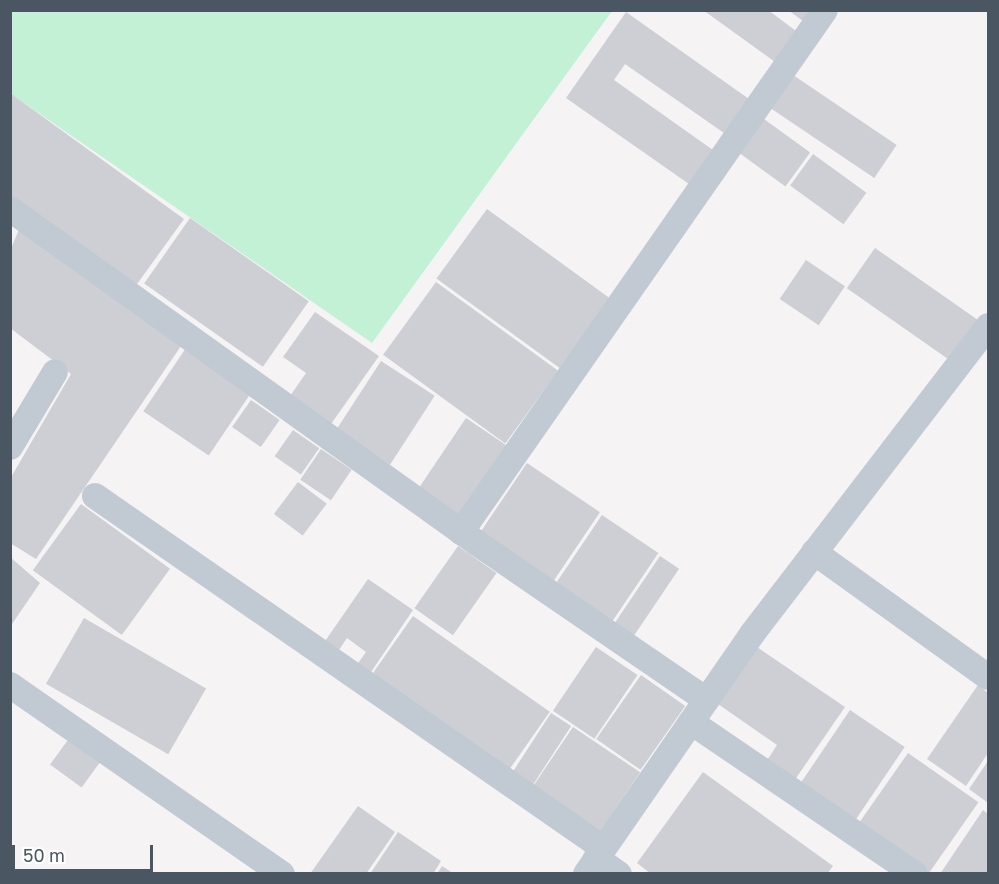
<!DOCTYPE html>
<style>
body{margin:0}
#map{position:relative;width:999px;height:884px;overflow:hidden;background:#f5f3f3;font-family:"Golos Text",sans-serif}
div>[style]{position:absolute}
.green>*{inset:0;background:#c3f1d5}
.building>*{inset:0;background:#cdcfd5;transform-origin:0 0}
.minor>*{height:26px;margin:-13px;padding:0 13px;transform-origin:13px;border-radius:13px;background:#c1cad2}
span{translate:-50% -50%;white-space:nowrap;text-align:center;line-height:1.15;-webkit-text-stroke:6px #fff;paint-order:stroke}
.frame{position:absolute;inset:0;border:12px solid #4a5661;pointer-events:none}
.scale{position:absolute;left:12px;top:845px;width:141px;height:27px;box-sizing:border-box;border:3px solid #4a5661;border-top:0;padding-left:8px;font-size:18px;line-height:21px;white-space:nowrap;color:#4a5661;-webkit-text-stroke:4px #fff;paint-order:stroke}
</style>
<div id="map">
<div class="green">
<div style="clip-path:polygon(11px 11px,612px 11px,372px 343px,11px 94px)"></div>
</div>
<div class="building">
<div style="clip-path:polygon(703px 10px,768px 10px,800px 34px,778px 64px)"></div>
<div style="clip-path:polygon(788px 10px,810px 10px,803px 21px)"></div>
<div style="clip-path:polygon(626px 12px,749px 99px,724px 133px,625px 64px,614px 80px,713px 150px,689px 184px,566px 98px)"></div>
<div style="left:793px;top:75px;width:125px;height:40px;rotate:34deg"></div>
<div style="clip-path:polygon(10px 93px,184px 219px,132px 291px,10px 203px)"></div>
<div style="left:764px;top:119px;width:57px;height:42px;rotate:36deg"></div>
<div style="left:813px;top:154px;width:66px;height:39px;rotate:36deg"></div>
<div style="left:487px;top:209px;width:153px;height:86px;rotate:36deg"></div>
<div style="left:190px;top:218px;width:145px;height:80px;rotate:35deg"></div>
<div style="clip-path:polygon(22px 222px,181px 346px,36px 559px,10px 543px,10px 479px,71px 374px,10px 328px,10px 251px)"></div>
<div style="left:875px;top:248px;width:127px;height:49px;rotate:35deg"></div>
<div style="left:806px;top:260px;width:47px;height:47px;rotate:34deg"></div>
<div style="left:436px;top:282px;width:151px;height:90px;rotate:36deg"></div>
<div style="clip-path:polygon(315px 312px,379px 356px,331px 424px,290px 396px,306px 373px,283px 357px)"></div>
<div style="left:188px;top:345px;width:79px;height:80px;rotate:34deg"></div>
<div style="left:381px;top:361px;width:64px;height:82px;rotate:33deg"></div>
<div style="left:251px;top:400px;width:35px;height:33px;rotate:35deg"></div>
<div style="left:466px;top:418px;width:53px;height:87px;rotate:34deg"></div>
<div style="left:293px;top:430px;width:32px;height:32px;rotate:35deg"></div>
<div style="left:321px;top:449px;width:37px;height:37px;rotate:34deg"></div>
<div style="left:527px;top:463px;width:88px;height:87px;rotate:34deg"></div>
<div style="left:298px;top:482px;width:36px;height:40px;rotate:37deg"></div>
<div style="left:81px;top:504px;width:110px;height:82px;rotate:36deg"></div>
<div style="left:602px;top:515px;width:68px;height:88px;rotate:34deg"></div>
<div style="left:458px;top:546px;width:47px;height:76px;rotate:35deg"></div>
<div style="left:660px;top:556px;width:23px;height:85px;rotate:34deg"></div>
<div style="clip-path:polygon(10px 557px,40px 583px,10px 627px)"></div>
<div style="clip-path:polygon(368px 579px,413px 610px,367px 678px,354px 669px,366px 652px,347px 638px,335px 656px,321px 647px)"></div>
<div style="left:413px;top:616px;width:167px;height:81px;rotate:35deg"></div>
<div style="left:84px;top:618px;width:141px;height:76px;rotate:30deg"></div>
<div style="left:596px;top:647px;width:50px;height:77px;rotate:34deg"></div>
<div style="clip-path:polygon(757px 647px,845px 707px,794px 781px,766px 762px,777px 745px,718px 704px)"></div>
<div style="left:641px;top:675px;width:54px;height:78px;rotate:35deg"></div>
<div style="clip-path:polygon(978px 685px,988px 693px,988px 753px,966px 786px,927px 759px)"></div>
<div style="left:850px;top:710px;width:66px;height:89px;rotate:34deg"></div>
<div style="left:551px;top:713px;width:24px;height:78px;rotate:33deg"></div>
<div style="left:573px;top:727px;width:81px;height:78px;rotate:34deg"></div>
<div style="left:73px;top:733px;width:39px;height:39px;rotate:36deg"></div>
<div style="left:908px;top:753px;width:86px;height:86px;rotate:35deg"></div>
<div style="clip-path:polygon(988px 761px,988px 803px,969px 789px)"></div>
<div style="clip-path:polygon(703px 772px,833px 866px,827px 874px,651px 874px,637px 863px)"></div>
<div style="clip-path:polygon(358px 806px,395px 832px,366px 874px,310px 874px)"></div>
<div style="clip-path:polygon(983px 810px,988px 814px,988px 874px,940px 874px)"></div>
<div style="clip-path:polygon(398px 832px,441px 861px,433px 874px,370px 874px)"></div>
<div style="clip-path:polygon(442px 866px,454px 874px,437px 874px)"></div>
</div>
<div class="minor">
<div style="left:10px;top:209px;width:574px;rotate:35.57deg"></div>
<div style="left:477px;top:543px;width:278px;rotate:34.4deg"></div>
<div style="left:10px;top:447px;width:87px;rotate:-59deg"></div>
<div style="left:95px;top:496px;width:618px;rotate:34.72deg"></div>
<div style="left:461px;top:532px;width:636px;rotate:-55.11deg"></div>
<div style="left:814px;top:552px;width:214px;rotate:35.7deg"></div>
<div style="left:10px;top:685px;width:331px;rotate:34.8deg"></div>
<div style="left:691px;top:722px;width:271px;rotate:34.2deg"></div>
<div style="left:596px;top:858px;width:28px;rotate:35deg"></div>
<div style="left:586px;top:874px;width:292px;rotate:-55.3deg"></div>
<div style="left:752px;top:634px;width:388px;rotate:-52.5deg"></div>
</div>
<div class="frame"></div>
<div class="scale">50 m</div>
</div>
